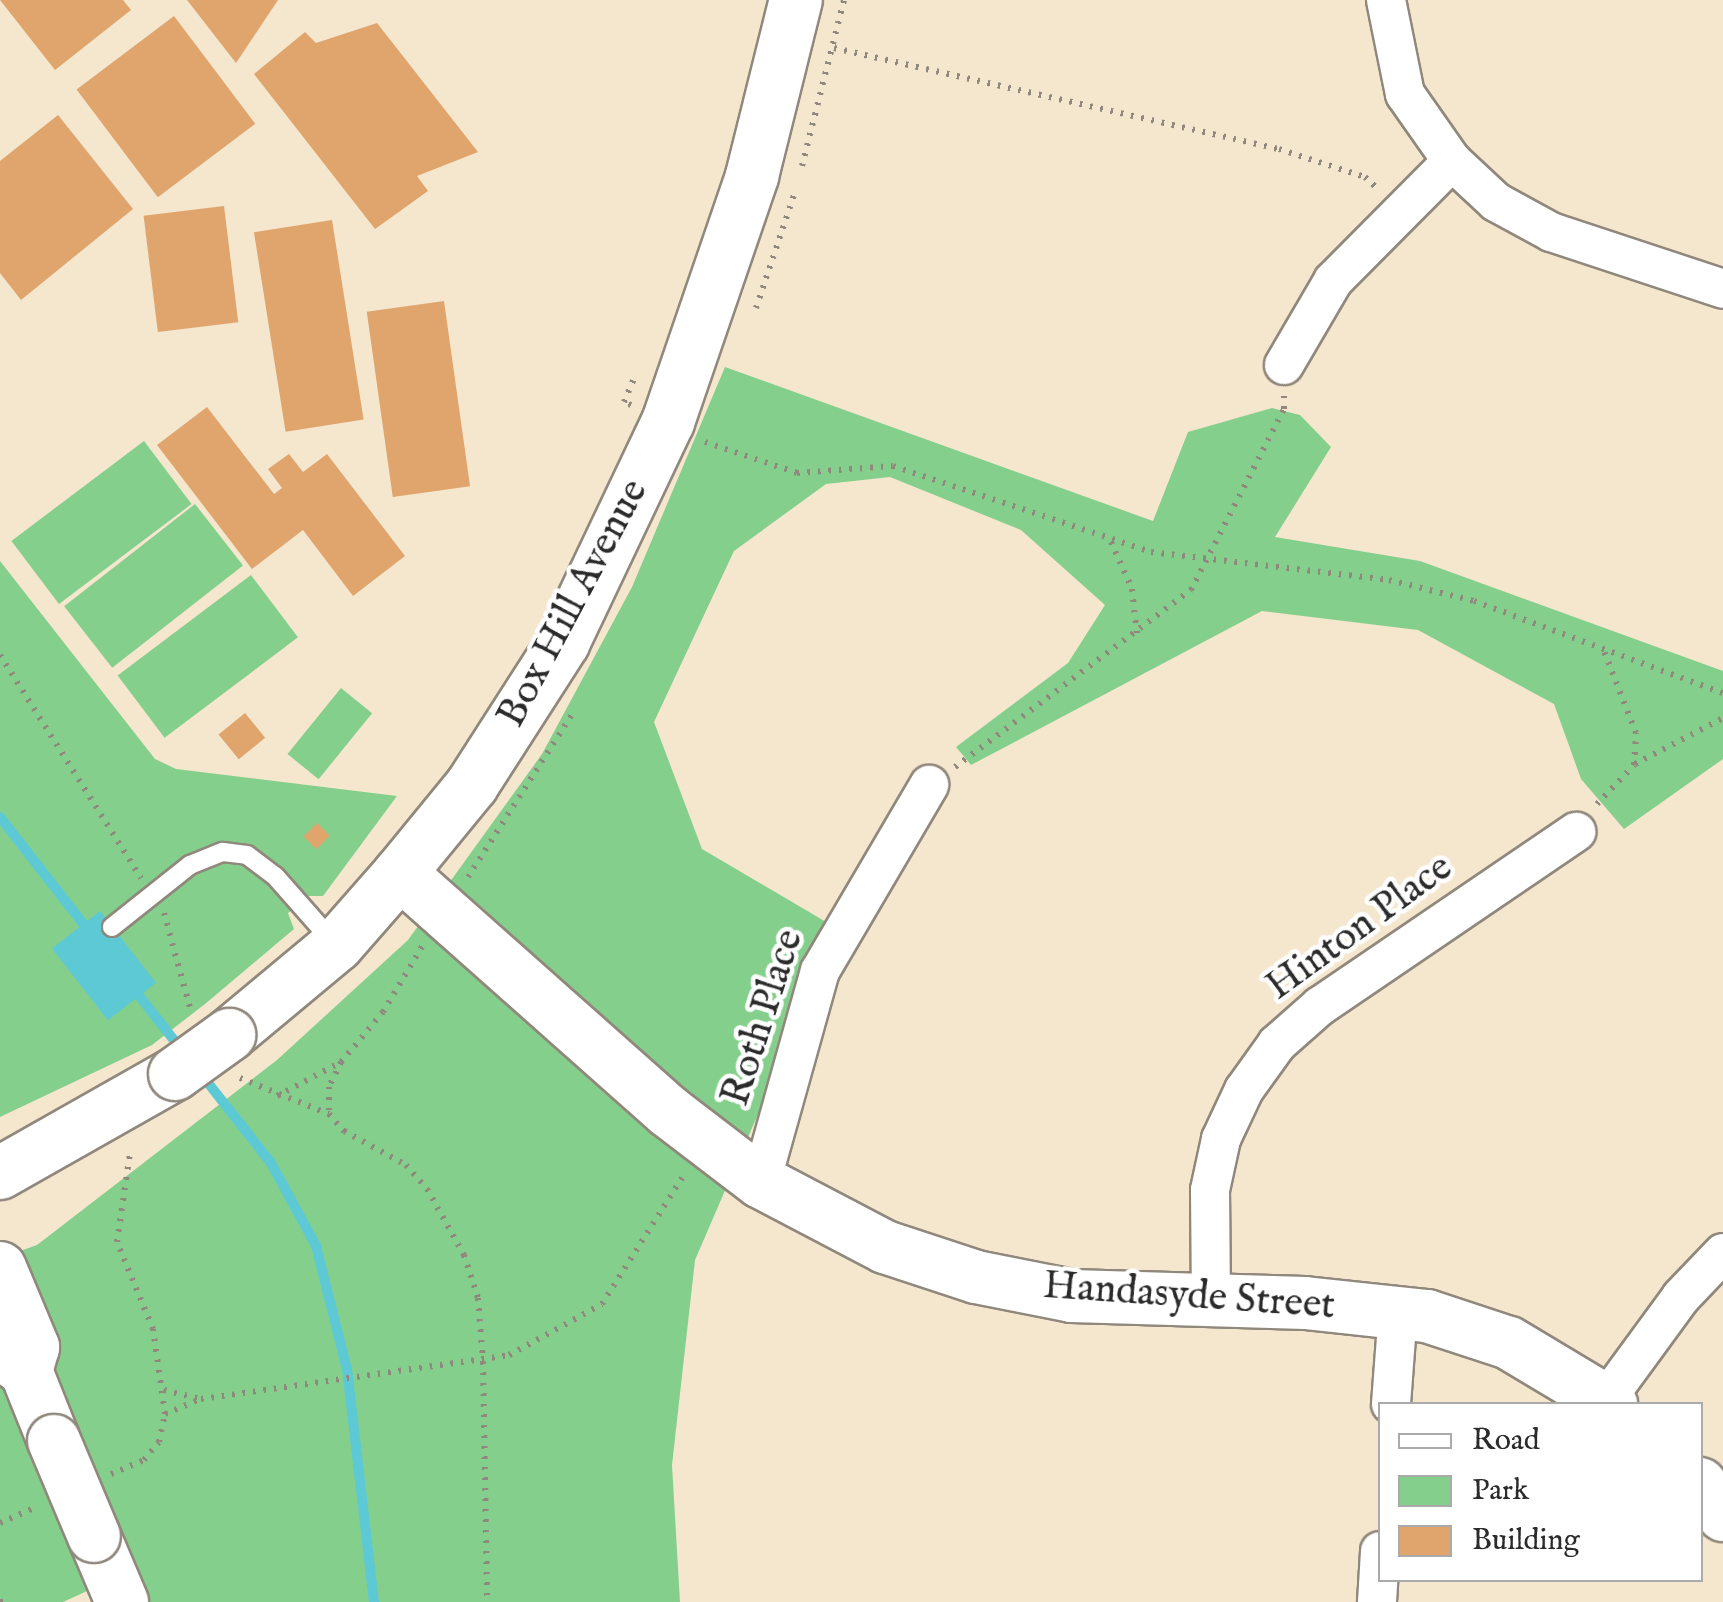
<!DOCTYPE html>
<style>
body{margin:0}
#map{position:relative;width:1723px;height:1602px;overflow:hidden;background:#f5e6ce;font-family:"IM FELL English",serif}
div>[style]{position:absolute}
.green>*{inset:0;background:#85cf8c;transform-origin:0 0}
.water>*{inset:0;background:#5dc9d5;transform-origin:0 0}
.stream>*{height:10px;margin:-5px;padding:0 5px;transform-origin:5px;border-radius:5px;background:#5dc9d5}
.building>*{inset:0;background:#dfa56d;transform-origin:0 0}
.path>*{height:6px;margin-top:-3px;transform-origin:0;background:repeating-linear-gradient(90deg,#90887c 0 2.5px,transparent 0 10.5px)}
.roads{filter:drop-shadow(2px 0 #90887c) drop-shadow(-2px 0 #90887c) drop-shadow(0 2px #90887c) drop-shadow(0 -2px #90887c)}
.lane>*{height:18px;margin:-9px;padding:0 9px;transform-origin:9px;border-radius:9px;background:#fff}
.street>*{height:38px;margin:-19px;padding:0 19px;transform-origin:19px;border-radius:19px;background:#fff}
.secondary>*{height:52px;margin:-26px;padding:0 26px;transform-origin:26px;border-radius:26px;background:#fff}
.bridges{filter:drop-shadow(2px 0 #90887c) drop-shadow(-2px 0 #90887c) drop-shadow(0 2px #90887c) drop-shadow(0 -2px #90887c)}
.secondary-bridge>*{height:52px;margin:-26px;padding:0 26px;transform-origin:26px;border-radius:26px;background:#fff}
span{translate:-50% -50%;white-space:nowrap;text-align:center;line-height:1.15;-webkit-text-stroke:9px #fff;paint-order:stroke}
.street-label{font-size:40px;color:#2b2b2b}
.legend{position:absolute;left:1378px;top:1402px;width:325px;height:180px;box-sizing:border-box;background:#fff;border:2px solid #aaa;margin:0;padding:12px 18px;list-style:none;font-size:30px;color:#2b2b2b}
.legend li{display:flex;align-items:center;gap:20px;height:50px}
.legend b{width:50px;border:2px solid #aaa}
</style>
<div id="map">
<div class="green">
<div style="clip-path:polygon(725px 367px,1153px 521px,1188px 432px,1272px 408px,1300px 415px,1331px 447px,1275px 537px,1420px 561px,1723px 671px,1723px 759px,1624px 829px,1581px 779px,1554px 704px,1418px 630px,1262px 611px,971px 765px,956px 747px,1068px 663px,1105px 605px,1021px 530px,890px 477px,826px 484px,734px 551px,654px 722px,702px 849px,838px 929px,695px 1260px,672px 1465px,680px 1602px,148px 1602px,133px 1570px,63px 1602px,0 1602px,0 1258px,37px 1245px,277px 1060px,408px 940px,542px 754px,632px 587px)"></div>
<div style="left:144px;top:441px;width:79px;height:166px;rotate:53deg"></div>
<div style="left:195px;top:504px;width:78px;height:166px;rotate:52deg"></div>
<div style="clip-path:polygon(0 561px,155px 759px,176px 769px,397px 796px,323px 896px,309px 896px,288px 913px,294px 929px,205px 1004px,152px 1045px,0 1117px)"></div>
<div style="left:251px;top:575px;width:78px;height:167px;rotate:53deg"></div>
<div style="left:341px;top:688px;width:40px;height:85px;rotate:39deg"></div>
</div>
<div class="water">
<div style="left:100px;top:911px;width:91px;height:61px;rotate:52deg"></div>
</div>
<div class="stream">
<div style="left:0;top:817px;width:150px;rotate:52.1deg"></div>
<div style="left:133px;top:988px;width:78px;rotate:51.8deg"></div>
<div style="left:201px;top:1074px;width:113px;rotate:51.8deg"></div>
<div style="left:271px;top:1163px;width:94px;rotate:61.5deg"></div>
<div style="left:316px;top:1246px;width:127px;rotate:75.9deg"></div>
<div style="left:347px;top:1369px;width:235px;rotate:83.4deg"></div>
</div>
<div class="building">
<div style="clip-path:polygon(0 0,123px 0,131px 10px,55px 70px)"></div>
<div style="clip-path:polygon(187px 0,278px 0,236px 63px)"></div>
<div style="left:174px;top:16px;width:135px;height:122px;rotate:53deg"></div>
<div style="clip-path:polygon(377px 23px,478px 152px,417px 176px,428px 191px,375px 229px,254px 74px,305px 32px,316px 43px)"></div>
<div style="clip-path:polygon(58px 115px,133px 209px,21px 300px,0 273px,0 161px)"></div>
<div style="left:224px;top:206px;width:117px;height:81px;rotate:83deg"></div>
<div style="left:332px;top:220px;width:202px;height:79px;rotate:81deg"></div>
<div style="left:444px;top:301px;width:187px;height:78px;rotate:82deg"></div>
<div style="clip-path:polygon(207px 407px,274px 494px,282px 488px,268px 469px,289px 454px,303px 472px,327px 454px,405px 556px,353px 596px,303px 530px,252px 569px,157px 445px)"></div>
<div style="left:245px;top:713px;width:32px;height:34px;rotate:51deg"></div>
<div style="left:317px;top:823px;width:18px;height:19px;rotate:45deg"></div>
</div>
<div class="path">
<div style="left:834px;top:48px;width:456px;rotate:12.8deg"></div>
<div style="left:1279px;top:149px;width:90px;rotate:18deg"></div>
<div style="left:1365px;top:177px;width:18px;rotate:43deg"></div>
<div style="left:802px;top:166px;width:171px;rotate:-75.8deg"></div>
<div style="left:756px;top:308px;width:122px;rotate:-71.4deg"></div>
<div style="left:631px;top:405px;width:8px;rotate:-157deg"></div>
<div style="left:624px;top:402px;width:28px;rotate:-67deg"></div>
<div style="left:705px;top:442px;width:97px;rotate:18.6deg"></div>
<div style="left:797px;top:473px;width:96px;rotate:-4.2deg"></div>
<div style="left:893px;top:466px;width:272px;rotate:18.4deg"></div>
<div style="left:1151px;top:552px;width:240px;rotate:6.7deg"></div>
<div style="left:1389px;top:580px;width:88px;rotate:13.9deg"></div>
<div style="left:1474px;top:601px;width:265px;rotate:20.3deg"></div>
<div style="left:1111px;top:542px;width:51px;rotate:65.9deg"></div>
<div style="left:1132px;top:589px;width:45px;rotate:83.7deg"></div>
<div style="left:0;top:655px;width:264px;rotate:57.7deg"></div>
<div style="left:1635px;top:764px;width:99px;rotate:-27.6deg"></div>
<div style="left:955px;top:767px;width:295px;rotate:-36.9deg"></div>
<div style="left:1191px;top:590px;width:203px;rotate:-62.8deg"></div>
<div style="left:1284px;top:409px;width:13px;rotate:-90deg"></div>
<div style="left:1597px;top:804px;width:54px;rotate:-46.5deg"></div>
<div style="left:1634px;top:765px;width:32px;rotate:-86deg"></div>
<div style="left:1636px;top:733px;width:90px;rotate:-111.4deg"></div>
<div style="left:468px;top:877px;width:197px;rotate:-57.4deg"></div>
<div style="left:164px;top:913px;width:103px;rotate:74.7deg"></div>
<div style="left:341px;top:1062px;width:65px;rotate:-50deg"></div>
<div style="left:383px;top:1012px;width:78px;rotate:-59.2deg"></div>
<div style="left:240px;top:1078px;width:96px;rotate:22deg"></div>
<div style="left:329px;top:1114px;width:23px;rotate:49deg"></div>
<div style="left:344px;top:1131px;width:71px;rotate:28.7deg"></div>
<div style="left:406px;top:1165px;width:32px;rotate:49deg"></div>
<div style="left:427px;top:1189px;width:76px;rotate:60.7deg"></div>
<div style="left:464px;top:1255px;width:45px;rotate:72deg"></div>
<div style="left:478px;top:1298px;width:64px;rotate:85.5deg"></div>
<div style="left:483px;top:1362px;width:240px;rotate:89deg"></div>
<div style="left:277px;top:1096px;width:72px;rotate:-28deg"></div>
<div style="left:341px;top:1062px;width:28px;rotate:116deg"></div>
<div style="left:329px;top:1087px;width:27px;rotate:90deg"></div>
<div style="left:164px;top:1390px;width:38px;rotate:14deg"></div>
<div style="left:201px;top:1399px;width:311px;rotate:-8.1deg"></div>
<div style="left:509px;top:1355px;width:106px;rotate:-28.7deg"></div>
<div style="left:602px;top:1304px;width:153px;rotate:-57.6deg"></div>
<div style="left:165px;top:1414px;width:38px;rotate:-23deg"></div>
<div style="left:111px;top:1474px;width:36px;rotate:-23deg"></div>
<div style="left:144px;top:1460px;width:23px;rotate:-50deg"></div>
<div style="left:159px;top:1442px;width:29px;rotate:-78deg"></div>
<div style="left:165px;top:1414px;width:86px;rotate:-98deg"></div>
<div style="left:153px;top:1329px;width:94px;rotate:-112.5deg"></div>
<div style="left:117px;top:1242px;width:90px;rotate:-81.7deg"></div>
<div style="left:0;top:1523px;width:39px;rotate:-24deg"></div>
<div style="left:0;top:1602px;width:10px"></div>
</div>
<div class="roads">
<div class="lane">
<div style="left:112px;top:927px;width:100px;rotate:-38.5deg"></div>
<div style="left:190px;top:865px;width:35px;rotate:-22deg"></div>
<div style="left:223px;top:852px;width:24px;rotate:7deg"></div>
<div style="left:247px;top:855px;width:35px;rotate:37deg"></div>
<div style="left:275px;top:876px;width:91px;rotate:48.6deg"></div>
</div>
<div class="street">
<div style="left:1386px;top:0;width:96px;rotate:78.6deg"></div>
<div style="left:1405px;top:94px;width:82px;rotate:55deg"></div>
<div style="left:1452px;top:161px;width:60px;rotate:43deg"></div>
<div style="left:1496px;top:202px;width:63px;rotate:28.6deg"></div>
<div style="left:1551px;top:232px;width:181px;rotate:18.3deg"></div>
<div style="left:1284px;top:365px;width:97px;rotate:-59.7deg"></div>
<div style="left:1333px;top:281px;width:169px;rotate:-45.2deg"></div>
<div style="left:761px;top:1182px;width:219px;rotate:-74.4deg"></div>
<div style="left:820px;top:971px;width:216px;rotate:-59.6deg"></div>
<div style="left:1211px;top:1303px;width:113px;rotate:-90.5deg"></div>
<div style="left:1210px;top:1190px;width:52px;rotate:-77.8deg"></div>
<div style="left:1221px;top:1139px;width:54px;rotate:-64.9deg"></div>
<div style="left:1244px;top:1090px;width:57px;rotate:-54.3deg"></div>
<div style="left:1277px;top:1044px;width:57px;rotate:-41.5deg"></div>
<div style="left:1320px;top:1006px;width:310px;rotate:-34.2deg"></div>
<div style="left:1605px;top:1401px;width:129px;rotate:-53.8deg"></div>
<div style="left:1681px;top:1297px;width:61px;rotate:-46.3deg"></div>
<div style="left:1391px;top:1404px;width:93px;rotate:-85.7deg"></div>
<div style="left:1377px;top:1602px;width:51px;rotate:-86.6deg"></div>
</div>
<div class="secondary">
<div style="left:400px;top:873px;width:358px;rotate:41.6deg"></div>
<div style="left:668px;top:1111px;width:117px;rotate:37.4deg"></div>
<div style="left:761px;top:1182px;width:140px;rotate:27.7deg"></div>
<div style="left:885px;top:1247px;width:96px;rotate:18.2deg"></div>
<div style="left:976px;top:1277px;width:98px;rotate:11.2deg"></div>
<div style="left:1072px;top:1296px;width:233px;rotate:1.7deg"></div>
<div style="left:1305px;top:1303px;width:123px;rotate:6.1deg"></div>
<div style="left:1427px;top:1316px;width:86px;rotate:18.2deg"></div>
<div style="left:1509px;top:1343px;width:119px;rotate:30.9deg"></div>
<div style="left:229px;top:1035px;width:141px;rotate:-39.8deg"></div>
<div style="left:337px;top:945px;width:96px;rotate:-48.8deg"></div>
<div style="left:400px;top:873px;width:114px;rotate:-50.7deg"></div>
<div style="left:472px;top:785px;width:169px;rotate:-57.3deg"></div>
<div style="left:563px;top:643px;width:245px;rotate:-64.6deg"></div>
<div style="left:668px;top:422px;width:260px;rotate:-71.1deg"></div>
<div style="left:752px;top:176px;width:181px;rotate:-76deg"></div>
<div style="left:0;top:1173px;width:201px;rotate:-29.5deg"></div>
<div style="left:0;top:1268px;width:86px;rotate:67.3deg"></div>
<div style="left:33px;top:1347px;width:25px;rotate:106deg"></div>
<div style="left:0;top:1339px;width:21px;rotate:67deg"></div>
<div style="left:8px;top:1358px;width:22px;rotate:36deg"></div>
<div style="left:26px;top:1371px;width:75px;rotate:68.2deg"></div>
<div style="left:1700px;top:1484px;width:39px;rotate:53deg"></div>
<div style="left:94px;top:1536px;width:72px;rotate:67deg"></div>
</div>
</div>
<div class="bridges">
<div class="secondary-bridge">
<div style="left:175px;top:1074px;width:67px;rotate:-35.8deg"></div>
<div style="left:54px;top:1441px;width:103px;rotate:67.2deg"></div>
</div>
</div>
<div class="street-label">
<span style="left:574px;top:604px;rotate:-62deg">Box Hill Avenue</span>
<span style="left:1360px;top:928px;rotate:-36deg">Hinton Place</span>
<span style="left:764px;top:1018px;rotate:-72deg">Roth Place</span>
<span style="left:1189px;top:1297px;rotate:4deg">Handasyde Street</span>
</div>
<ul class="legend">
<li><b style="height:12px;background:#fff"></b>Road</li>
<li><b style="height:28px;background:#85cf8c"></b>Park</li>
<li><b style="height:28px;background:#dfa56d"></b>Building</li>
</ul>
</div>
